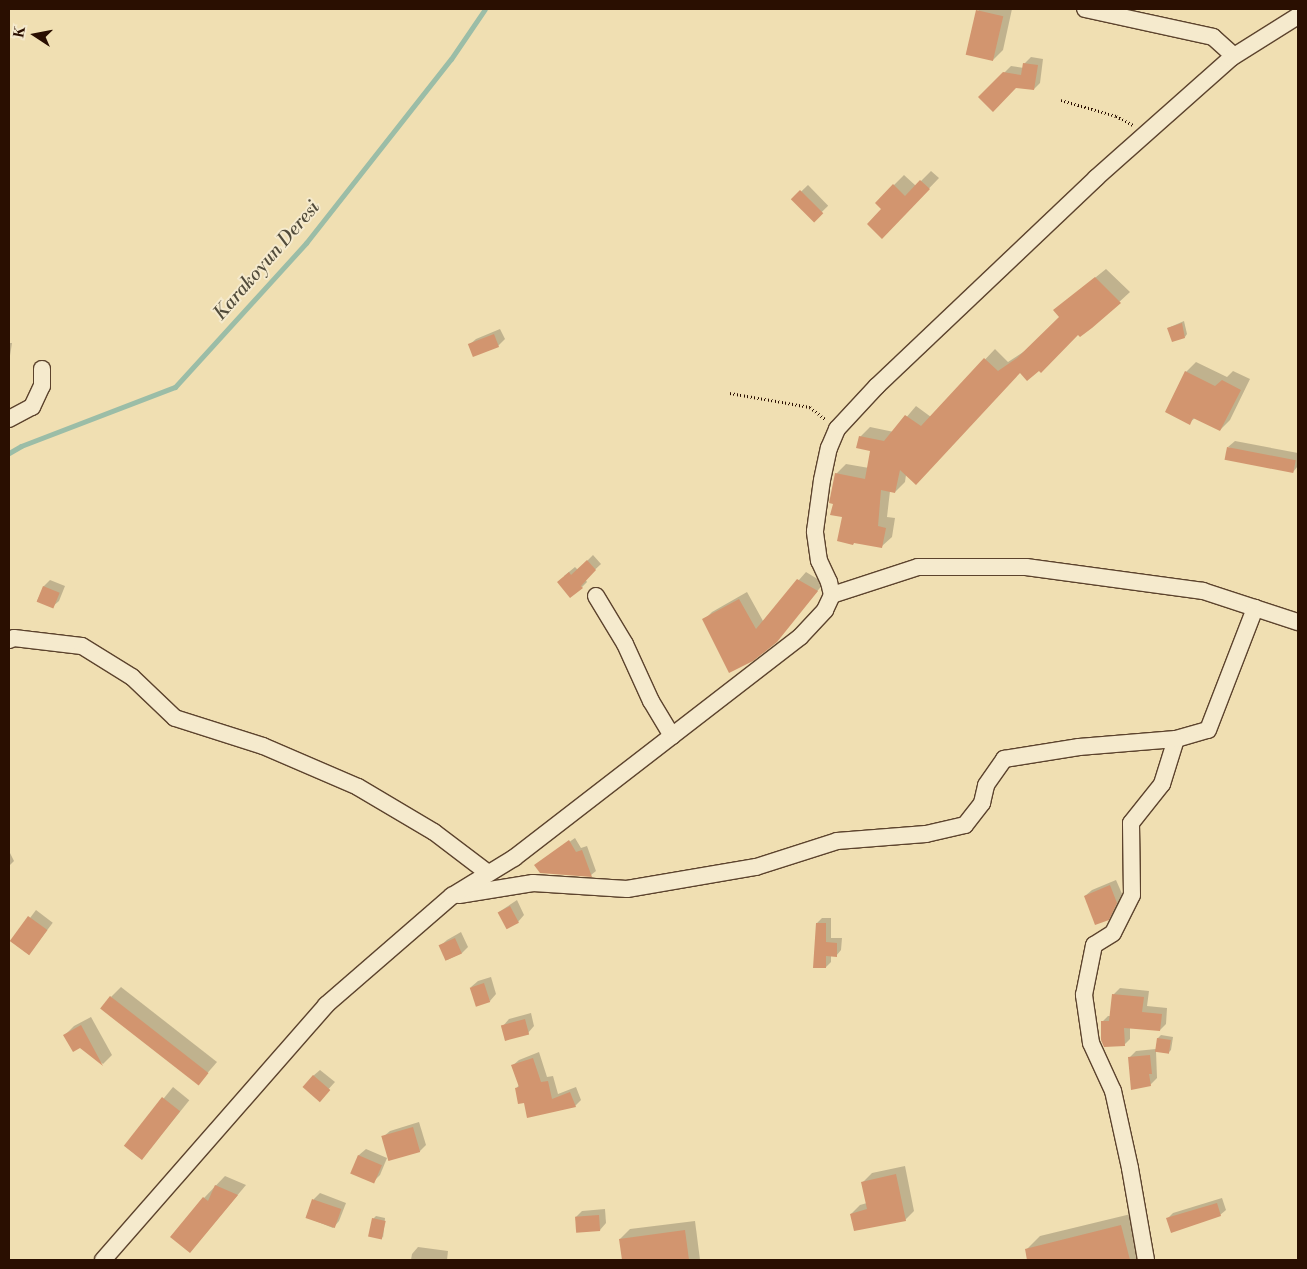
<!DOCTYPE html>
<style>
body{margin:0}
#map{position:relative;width:1307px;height:1269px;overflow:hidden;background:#f0dfb2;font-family:"Libre Bodoni",serif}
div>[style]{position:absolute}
.shadow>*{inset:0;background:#0003;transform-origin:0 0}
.stream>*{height:5px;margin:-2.5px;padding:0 2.5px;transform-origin:2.5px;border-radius:2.5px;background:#9bbda7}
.building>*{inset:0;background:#d2956f;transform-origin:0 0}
.path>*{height:3px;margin-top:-1.5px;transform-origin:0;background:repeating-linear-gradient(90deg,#2a0f01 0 1px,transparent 0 3.5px)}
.roads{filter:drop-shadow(1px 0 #5c432d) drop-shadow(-1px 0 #5c432d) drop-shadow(0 1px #5c432d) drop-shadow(0 -1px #5c432d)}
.minor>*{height:16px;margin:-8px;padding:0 8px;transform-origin:8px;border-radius:8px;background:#f5eacd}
span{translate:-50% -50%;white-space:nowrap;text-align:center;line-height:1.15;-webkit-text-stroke:4px #f5eacd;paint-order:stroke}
.water-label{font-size:19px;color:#524c3b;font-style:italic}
.frame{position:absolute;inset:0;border:10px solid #2a0f01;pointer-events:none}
.north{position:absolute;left:10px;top:10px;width:50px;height:50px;-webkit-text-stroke:4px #f5eacd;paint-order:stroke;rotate:281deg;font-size:14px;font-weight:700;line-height:20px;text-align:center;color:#2a0f01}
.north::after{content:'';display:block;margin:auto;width:18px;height:22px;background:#2a0f01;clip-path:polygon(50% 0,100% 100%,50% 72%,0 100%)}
</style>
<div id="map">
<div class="shadow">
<div style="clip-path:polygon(980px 9px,1012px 9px,1003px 50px,993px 60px,978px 11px)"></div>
<div style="clip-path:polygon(1031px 57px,1043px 59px,1040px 83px,1034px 89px,1016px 87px,980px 97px,1011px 66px,1024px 68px,1024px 64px)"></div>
<div style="clip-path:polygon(931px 171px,939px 178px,892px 227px,883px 209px,894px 185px,904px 175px,916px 186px)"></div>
<div style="left:808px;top:185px;width:29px;height:21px;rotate:46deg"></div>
<div style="clip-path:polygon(1106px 269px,1130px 292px,1092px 327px,1078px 334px,1039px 370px,1020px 371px,906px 475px,905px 482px,895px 492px,890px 491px,887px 517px,895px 518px,892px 537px,882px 546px,844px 516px,834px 503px,836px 474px,846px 464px,869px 468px,872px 450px,860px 437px,870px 427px,894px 432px,916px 406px,931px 417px,995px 349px,1008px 362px,1028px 349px,1061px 317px,1055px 310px)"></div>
<div style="clip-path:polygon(1184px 321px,1187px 334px,1185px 337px,1168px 328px)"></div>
<div style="clip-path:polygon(500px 329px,505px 339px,498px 346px,469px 345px,476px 339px)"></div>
<div style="clip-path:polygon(9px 343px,12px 343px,9px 362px)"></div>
<div style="clip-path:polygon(1196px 362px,1227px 377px,1233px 371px,1250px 379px,1230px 420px,1220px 430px,1195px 418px,1189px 423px,1186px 372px)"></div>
<div style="clip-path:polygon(1235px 441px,1298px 453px,1298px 466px,1293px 472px,1228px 447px)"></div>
<div style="clip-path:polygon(593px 555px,601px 564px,585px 579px,587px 582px,582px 587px,564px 576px,575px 567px,578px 570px)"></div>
<div style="clip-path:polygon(806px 572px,824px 583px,776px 641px,704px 620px,712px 612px,747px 592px,763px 621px)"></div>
<div style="clip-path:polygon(50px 580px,65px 586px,59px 601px,52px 607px,37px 601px,44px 586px)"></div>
<div style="clip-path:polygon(575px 838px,581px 848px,587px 846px,596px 871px,591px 875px,539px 863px)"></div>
<div style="clip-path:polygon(9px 851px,14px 861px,9px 866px)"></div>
<div style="clip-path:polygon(1116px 880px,1123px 896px,1115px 912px,1108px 919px,1085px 896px,1092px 890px)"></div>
<div style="clip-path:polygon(517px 900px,524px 915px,518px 922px,499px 912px)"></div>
<div style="left:36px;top:910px;width:21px;height:40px;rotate:37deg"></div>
<div style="clip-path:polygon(822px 918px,831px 918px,831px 938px,842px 938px,841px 950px,836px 956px,831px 955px,831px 962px,826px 967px,817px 923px)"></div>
<div style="clip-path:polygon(461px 932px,468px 947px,462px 953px,447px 960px,440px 946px,447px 940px)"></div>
<div style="clip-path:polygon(491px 977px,496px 994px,490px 1001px,471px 987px,478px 981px)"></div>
<div style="clip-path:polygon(121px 987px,217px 1062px,198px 1084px,111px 997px)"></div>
<div style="clip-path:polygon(1120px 988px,1149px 991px,1147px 1006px,1167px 1008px,1166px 1024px,1160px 1030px,1130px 1027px,1130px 1039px,1124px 1045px,1102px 1022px,1108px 1016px,1111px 1016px,1114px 994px)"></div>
<div style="clip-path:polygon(531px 1013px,534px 1026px,528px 1033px,503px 1026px,509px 1019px)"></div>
<div style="clip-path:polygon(91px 1017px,112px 1055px,103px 1064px,65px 1035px,74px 1026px)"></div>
<div style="clip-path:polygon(1161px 1035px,1173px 1037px,1171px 1050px,1168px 1053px,1156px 1051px,1157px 1078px,1150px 1085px,1129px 1058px,1136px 1051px,1156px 1049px,1158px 1038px)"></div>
<div style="clip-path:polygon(539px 1052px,547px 1077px,553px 1076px,558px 1094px,576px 1087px,581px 1100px,575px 1106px,525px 1101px,516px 1089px,519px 1085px,512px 1066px,519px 1060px)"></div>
<div style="clip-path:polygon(320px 1070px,335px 1082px,325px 1093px,313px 1076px)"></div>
<div style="left:173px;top:1087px;width:21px;height:76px;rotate:39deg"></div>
<div style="clip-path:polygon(419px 1122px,426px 1145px,420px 1151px,383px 1137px,390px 1131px)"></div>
<div style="clip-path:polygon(366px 1149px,387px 1158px,380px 1175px,374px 1181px,352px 1172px,359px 1155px)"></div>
<div style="clip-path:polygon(905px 1166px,914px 1211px,905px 1220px,851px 1214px,860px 1205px,867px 1203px,863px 1182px,872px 1173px)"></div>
<div style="clip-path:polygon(225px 1176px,246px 1185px,190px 1252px,204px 1198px)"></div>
<div style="clip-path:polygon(320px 1193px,346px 1203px,339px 1221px,333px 1228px,306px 1217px,314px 1199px)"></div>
<div style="clip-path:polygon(1222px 1198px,1226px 1210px,1220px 1215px,1168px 1218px,1173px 1213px)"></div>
<div style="clip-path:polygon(605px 1209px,606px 1223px,600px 1230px,576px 1217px,582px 1211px)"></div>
<div style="clip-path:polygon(1135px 1213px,1147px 1260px,1029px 1260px,1026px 1250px,1040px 1236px)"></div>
<div style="clip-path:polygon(376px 1216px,385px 1218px,383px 1238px,373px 1219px)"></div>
<div style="clip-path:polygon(695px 1221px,700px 1260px,623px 1260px,620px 1239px,630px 1229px)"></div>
<div style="clip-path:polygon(418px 1247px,448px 1251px,447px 1260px,411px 1260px,412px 1254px)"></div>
</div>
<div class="stream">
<div style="left:9px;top:453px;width:14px;rotate:-30deg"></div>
<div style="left:21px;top:446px;width:165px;rotate:-21deg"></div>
<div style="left:175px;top:387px;width:195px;rotate:-47.7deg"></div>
<div style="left:306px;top:243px;width:234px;rotate:-51.8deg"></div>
<div style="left:451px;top:59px;width:60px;rotate:-55.8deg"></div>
</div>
<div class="building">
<div style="left:976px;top:10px;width:28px;height:46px;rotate:13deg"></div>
<div style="clip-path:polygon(1023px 63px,1038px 65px,1034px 90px,1016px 88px,993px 112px,978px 97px,1003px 72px,1021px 75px)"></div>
<div style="clip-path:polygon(920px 180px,930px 189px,882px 239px,867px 224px,881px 209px,875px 203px,893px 184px,905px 196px)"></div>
<div style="left:800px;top:190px;width:33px;height:13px;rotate:45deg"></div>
<div style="clip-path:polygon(1095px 277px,1121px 303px,1092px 328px,1080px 337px,1078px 335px,1041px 373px,1039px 371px,1027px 381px,1020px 373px,916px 485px,900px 470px,895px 493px,881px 490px,878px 526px,886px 528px,882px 548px,854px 543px,853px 545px,837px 541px,842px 517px,830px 515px,833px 504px,829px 503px,835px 473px,865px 479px,870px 451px,856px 448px,859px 436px,884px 441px,905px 415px,921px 426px,984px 358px,998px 371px,1017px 358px,1059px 317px,1053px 310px)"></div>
<div style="clip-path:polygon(1182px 323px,1185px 338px,1172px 342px,1167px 328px)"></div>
<div style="left:494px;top:334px;width:14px;height:28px;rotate:69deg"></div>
<div style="clip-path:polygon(1185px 371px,1215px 386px,1222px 380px,1241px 390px,1220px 431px,1193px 418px,1190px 425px,1165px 412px)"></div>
<div style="left:1227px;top:447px;width:70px;height:13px;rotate:11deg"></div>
<div style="clip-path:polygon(587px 560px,596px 570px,581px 586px,583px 588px,570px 598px,557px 582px,569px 572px,571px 575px)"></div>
<div style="clip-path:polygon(797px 579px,818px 591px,777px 642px,753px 661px,729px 673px,702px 619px,739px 599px,756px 629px)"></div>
<div style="left:43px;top:586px;width:18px;height:17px;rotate:22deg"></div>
<div style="clip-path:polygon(569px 840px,576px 852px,582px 850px,592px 877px,540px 873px,534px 865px)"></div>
<div style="clip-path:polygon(1110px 885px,1117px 903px,1109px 920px,1095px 925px,1084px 896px)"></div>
<div style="left:510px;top:906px;width:19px;height:14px;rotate:62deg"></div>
<div style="left:28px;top:916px;width:24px;height:31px;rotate:36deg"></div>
<div style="clip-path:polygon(816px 923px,826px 923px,826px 942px,837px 943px,837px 957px,826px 956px,826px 968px,813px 968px)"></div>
<div style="left:455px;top:938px;width:17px;height:18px;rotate:66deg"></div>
<div style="left:484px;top:983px;width:20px;height:15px;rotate:72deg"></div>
<div style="clip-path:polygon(1112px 994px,1144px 997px,1142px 1012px,1162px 1014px,1160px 1031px,1124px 1028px,1125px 1046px,1104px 1047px,1101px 1040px,1101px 1021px,1109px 1021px)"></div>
<div style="left:110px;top:996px;width:125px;height:16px;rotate:38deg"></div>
<div style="left:525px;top:1019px;width:16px;height:25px;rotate:75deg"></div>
<div style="clip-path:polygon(81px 1025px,103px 1066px,80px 1048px,73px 1052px,63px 1035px)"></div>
<div style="left:1157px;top:1038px;width:14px;height:14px;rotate:8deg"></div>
<div style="clip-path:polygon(1150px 1055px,1152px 1074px,1149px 1074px,1151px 1086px,1131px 1090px,1128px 1057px)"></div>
<div style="clip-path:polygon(533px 1058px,541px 1082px,548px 1081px,552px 1099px,570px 1092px,576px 1107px,527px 1118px,524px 1103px,518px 1104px,515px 1088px,519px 1087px,511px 1065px)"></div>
<div style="left:313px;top:1075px;width:23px;height:16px;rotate:41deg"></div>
<div style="left:162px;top:1097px;width:23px;height:62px;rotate:38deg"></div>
<div style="left:413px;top:1127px;width:26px;height:33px;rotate:74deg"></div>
<div style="left:358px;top:1155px;width:26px;height:20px;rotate:23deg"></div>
<div style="clip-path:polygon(896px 1174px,906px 1221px,854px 1231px,850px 1214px,867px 1209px,861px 1182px)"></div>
<div style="clip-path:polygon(215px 1185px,238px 1195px,190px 1253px,170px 1237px,203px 1197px,208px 1201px)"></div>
<div style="left:312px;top:1199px;width:31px;height:20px;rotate:19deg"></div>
<div style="clip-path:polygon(1217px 1203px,1221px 1216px,1171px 1233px,1166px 1218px)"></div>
<div style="left:599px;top:1215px;width:16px;height:24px;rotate:86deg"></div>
<div style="left:372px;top:1218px;width:14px;height:19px;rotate:12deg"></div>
<div style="clip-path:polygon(1121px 1225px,1130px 1260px,1027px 1260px,1025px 1249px)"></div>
<div style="clip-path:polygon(685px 1230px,689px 1260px,622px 1260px,619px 1239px)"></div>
</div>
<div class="path">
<div style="left:1061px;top:100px;width:57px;rotate:16.2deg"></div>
<div style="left:1116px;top:116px;width:19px;rotate:28deg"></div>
<div style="left:730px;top:393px;width:81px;rotate:9.9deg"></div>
<div style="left:810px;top:407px;width:19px;rotate:39deg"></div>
</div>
<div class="roads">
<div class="minor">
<div style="left:1085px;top:9px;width:131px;rotate:12.3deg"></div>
<div style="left:1213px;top:37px;width:28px;rotate:42deg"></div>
<div style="left:9px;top:419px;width:26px;rotate:-28deg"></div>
<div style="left:32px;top:407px;width:23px;rotate:-65deg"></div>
<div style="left:42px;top:386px;width:17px;rotate:-90deg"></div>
<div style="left:832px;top:595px;width:90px;rotate:-18deg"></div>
<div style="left:918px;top:567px;width:108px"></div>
<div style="left:1026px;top:567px;width:179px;rotate:7.7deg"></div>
<div style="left:1203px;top:591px;width:100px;rotate:18.1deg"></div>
<div style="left:596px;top:596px;width:56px;rotate:58.9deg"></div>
<div style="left:625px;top:644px;width:63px;rotate:65.5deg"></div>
<div style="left:651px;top:701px;width:41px;rotate:59deg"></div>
<div style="left:9px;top:640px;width:5px;rotate:-22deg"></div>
<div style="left:14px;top:638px;width:68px;rotate:6.7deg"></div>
<div style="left:82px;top:646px;width:59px;rotate:31.8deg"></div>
<div style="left:132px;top:677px;width:59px;rotate:43.6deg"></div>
<div style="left:175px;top:718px;width:92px;rotate:17.7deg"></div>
<div style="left:263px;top:746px;width:103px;rotate:23.3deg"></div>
<div style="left:358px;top:787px;width:88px;rotate:30.6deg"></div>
<div style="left:434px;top:832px;width:68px;rotate:37.2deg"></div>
<div style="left:459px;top:895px;width:75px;rotate:-9.2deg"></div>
<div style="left:533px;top:883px;width:94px;rotate:3.7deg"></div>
<div style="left:627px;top:889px;width:131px;rotate:-9.7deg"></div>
<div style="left:756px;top:867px;width:85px;rotate:-17.8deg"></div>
<div style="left:837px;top:841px;width:89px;rotate:-4.5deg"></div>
<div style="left:926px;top:834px;width:40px;rotate:-13deg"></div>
<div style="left:965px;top:825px;width:28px;rotate:-52deg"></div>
<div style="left:982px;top:803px;width:18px;rotate:-77deg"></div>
<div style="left:986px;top:785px;width:32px;rotate:-55deg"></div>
<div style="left:1004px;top:759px;width:76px;rotate:-9.1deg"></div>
<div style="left:1079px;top:747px;width:97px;rotate:-4.7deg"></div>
<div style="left:103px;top:1260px;width:339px;rotate:-48.8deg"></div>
<div style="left:326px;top:1005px;width:167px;rotate:-40.9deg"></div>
<div style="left:452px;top:896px;width:73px;rotate:-31.5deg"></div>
<div style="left:514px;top:858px;width:361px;rotate:-37.7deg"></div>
<div style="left:800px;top:637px;width:37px;rotate:-47deg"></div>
<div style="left:825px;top:610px;width:17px;rotate:-65deg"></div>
<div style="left:832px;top:595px;width:13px;rotate:-103deg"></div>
<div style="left:829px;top:582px;width:23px;rotate:-115deg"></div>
<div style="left:819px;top:561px;width:30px;rotate:-98deg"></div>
<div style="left:815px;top:531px;width:51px;rotate:-82.2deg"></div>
<div style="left:822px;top:480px;width:33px;rotate:-78deg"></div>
<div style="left:829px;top:448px;width:21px;rotate:-67deg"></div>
<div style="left:837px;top:429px;width:59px;rotate:-47.1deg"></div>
<div style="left:877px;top:386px;width:302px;rotate:-43.5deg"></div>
<div style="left:1096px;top:178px;width:181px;rotate:-41.6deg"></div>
<div style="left:1231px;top:58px;width:79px;rotate:-32.1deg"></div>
<div style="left:1146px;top:1260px;width:93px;rotate:-99.9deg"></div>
<div style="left:1130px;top:1168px;width:79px;rotate:-102.4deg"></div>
<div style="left:1113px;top:1091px;width:53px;rotate:-114.6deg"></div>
<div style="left:1091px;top:1043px;width:49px;rotate:-98.3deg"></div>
<div style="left:1084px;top:995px;width:51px;rotate:-78.7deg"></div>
<div style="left:1094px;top:945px;width:22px;rotate:-32deg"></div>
<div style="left:1113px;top:933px;width:42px;rotate:-63.4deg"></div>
<div style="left:1132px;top:895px;width:72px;rotate:-90.8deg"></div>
<div style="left:1131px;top:823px;width:50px;rotate:-51.5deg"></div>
<div style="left:1162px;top:784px;width:47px;rotate:-72.7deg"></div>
<div style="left:1176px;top:739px;width:33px;rotate:-16deg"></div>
<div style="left:1208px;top:730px;width:131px;rotate:-68.9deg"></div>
</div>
</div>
<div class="water-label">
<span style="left:267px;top:261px;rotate:-49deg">Karakoyun Deresi</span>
</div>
<div class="frame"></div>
<div class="north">K</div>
</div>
